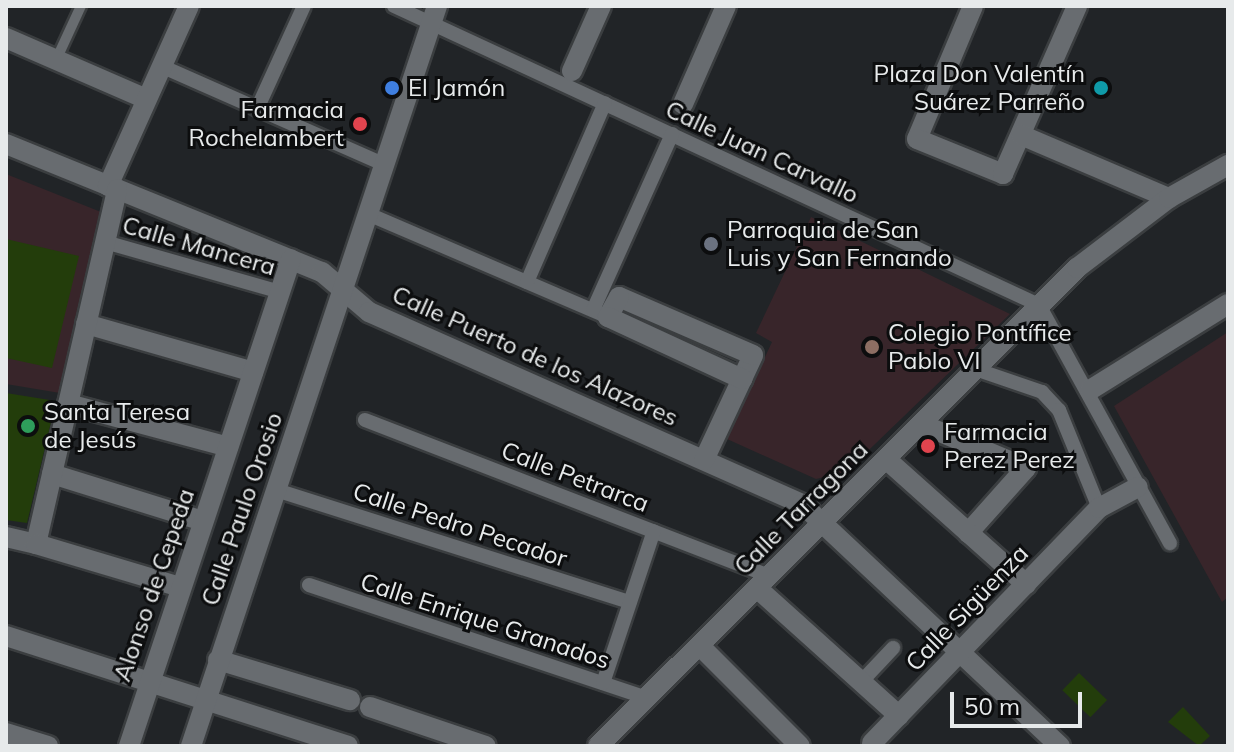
<!DOCTYPE html>
<meta charset="utf-8">
<style>
body{margin:0}
#map{position:relative;width:1234px;height:752px;overflow:hidden;background:#212427;font-family:Mulish,sans-serif}
div>[style]{position:absolute}
.education>*{inset:0;background:#38252a}
.green>*{inset:0;background:#233d0b;transform-origin:0 0}
.roads{filter:drop-shadow(2px 0 #3b3e40) drop-shadow(-2px 0 #3b3e40) drop-shadow(0 2px #3b3e40) drop-shadow(0 -2px #3b3e40)}
.service>*{height:10px;margin:-5px;padding:0 5px;transform-origin:5px;border-radius:5px;background:#686c70}
.pedestrian>*{height:14px;margin:-7px;padding:0 7px;transform-origin:7px;border-radius:7px;background:#686c70}
.minor>*{height:20px;margin:-10px;padding:0 10px;transform-origin:10px;border-radius:10px;background:#686c70}
.dots>*{width:22px;height:22px;translate:-50% -50%;box-sizing:border-box;border:4px solid #0c0d0e;border-radius:50%}
span{translate:-50% -50%;white-space:nowrap;text-align:center;line-height:1.15;-webkit-text-stroke:6px #0c0d0e;paint-order:stroke}
.poi-label{font-size:24px;color:#e7eaeb}
.right{translate:-100% -50%;text-align:right}
.left{translate:0 -50%;text-align:left}
.street-label{font-size:24px;color:#e7eaeb}
.frame{position:absolute;inset:0;border:8px solid #e7eaeb;pointer-events:none}
.scale{position:absolute;left:950px;top:692px;width:132px;height:36px;box-sizing:border-box;border:4px solid #e7eaeb;border-top:0;padding-left:10px;font-size:24px;line-height:28px;white-space:nowrap;color:#e7eaeb;-webkit-text-stroke:6px #0c0d0e;paint-order:stroke}
</style>
<div id="map">
<div class="education">
<div style="clip-path:polygon(6px 174px,101px 212px,60px 393px,6px 384px)"></div>
<div style="clip-path:polygon(811px 217px,1010px 314px,846px 472px,816px 479px,727px 439px,772px 342px,756px 333px)"></div>
<div style="clip-path:polygon(1228px 332px,1228px 597px,1222px 602px,1114px 406px)"></div>
</div>
<div class="green">
<div style="clip-path:polygon(6px 239px,79px 256px,52px 368px,6px 358px)"></div>
<div style="clip-path:polygon(6px 393px,56px 401px,27px 523px,6px 520px)"></div>
<div style="left:1079px;top:673px;width:39px;height:24px;rotate:44deg"></div>
<div style="clip-path:polygon(1183px 707px,1210px 736px,1199px 746px,1168px 722px)"></div>
</div>
<div class="roads">
<div class="service">
<div style="left:56px;top:60px;width:60px;rotate:-65.2deg"></div>
</div>
<div class="pedestrian">
<div style="left:394px;top:6px;width:711px;rotate:24.87deg"></div>
<div style="left:1039px;top:305px;width:272px;rotate:61.2deg"></div>
<div style="left:161px;top:66px;width:245px;rotate:23.8deg"></div>
<div style="left:257px;top:109px;width:113px;rotate:-65.5deg"></div>
<div style="left:368px;top:214px;width:261px;rotate:23.2deg"></div>
<div style="left:105px;top:242px;width:182px;rotate:15.9deg"></div>
<div style="left:527px;top:282px;width:195px;rotate:-66.5deg"></div>
<div style="left:593px;top:310px;width:193px;rotate:-65.8deg"></div>
<div style="left:975px;top:369px;width:71px;rotate:18.9deg"></div>
<div style="left:1042px;top:392px;width:25px;rotate:47deg"></div>
<div style="left:1059px;top:410px;width:106px;rotate:67.8deg"></div>
<div style="left:365px;top:420px;width:434px;rotate:21.1deg"></div>
<div style="left:276px;top:490px;width:371px;rotate:17.6deg"></div>
<div style="left:309px;top:585px;width:356px;rotate:18.5deg"></div>
<div style="left:861px;top:682px;width:47px;rotate:-46.7deg"></div>
<div style="left:603px;top:683px;width:160px;rotate:-71.5deg"></div>
</div>
<div class="minor">
<div style="left:973px;top:6px;width:144px;rotate:112.8deg"></div>
<div style="left:917px;top:139px;width:93px;rotate:22.1deg"></div>
<div style="left:1003px;top:174px;width:184px;rotate:-66.2deg"></div>
<div style="left:6px;top:38px;width:153px;rotate:23.5deg"></div>
<div style="left:572px;top:71px;width:71px;rotate:-66deg"></div>
<div style="left:683px;top:104px;width:107px;rotate:-66.3deg"></div>
<div style="left:1021px;top:135px;width:161px;rotate:23.1deg"></div>
<div style="left:6px;top:144px;width:341px;rotate:22.1deg"></div>
<div style="left:322px;top:272px;width:62px;rotate:40.4deg"></div>
<div style="left:369px;top:312px;width:474px;rotate:23.9deg"></div>
<div style="left:802px;top:504px;width:354px;rotate:43.2deg"></div>
<div style="left:108px;top:186px;width:197px;rotate:-65.8deg"></div>
<div style="left:86px;top:324px;width:174px;rotate:16deg"></div>
<div style="left:1090px;top:390px;width:163px;rotate:-31.9deg"></div>
<div style="left:68px;top:404px;width:166px;rotate:15deg"></div>
<div style="left:921px;top:424px;width:114px;rotate:22.7deg"></div>
<div style="left:1026px;top:468px;width:87px;rotate:131.7deg"></div>
<div style="left:886px;top:459px;width:188px;rotate:41.8deg"></div>
<div style="left:704px;top:460px;width:89px;rotate:-64.9deg"></div>
<div style="left:742px;top:379px;width:26px;rotate:-65deg"></div>
<div style="left:753px;top:355px;width:146px;rotate:-156.6deg"></div>
<div style="left:619px;top:297px;width:23px;rotate:119deg"></div>
<div style="left:608px;top:317px;width:148px;rotate:24.8deg"></div>
<div style="left:52px;top:474px;width:158px;rotate:17.3deg"></div>
<div style="left:6px;top:537px;width:31px;rotate:13deg"></div>
<div style="left:36px;top:544px;width:364px;rotate:-77.1deg"></div>
<div style="left:36px;top:544px;width:150px;rotate:16.6deg"></div>
<div style="left:757px;top:588px;width:191px;rotate:42deg"></div>
<div style="left:6px;top:636px;width:359px;rotate:17.8deg"></div>
<div style="left:700px;top:646px;width:141px;rotate:45deg"></div>
<div style="left:218px;top:660px;width:138px;rotate:16.9deg"></div>
<div style="left:370px;top:707px;width:122px;rotate:18.6deg"></div>
<div style="left:6px;top:733px;width:44px;rotate:17.2deg"></div>
<div style="left:872px;top:743px;width:327px;rotate:-46deg"></div>
<div style="left:1099px;top:508px;width:44px;rotate:-28.3deg"></div>
<div style="left:129px;top:746px;width:513px;rotate:-71.6deg"></div>
<div style="left:191px;top:746px;width:780px;rotate:-71.61deg"></div>
<div style="left:598px;top:746px;width:677px;rotate:-44.94deg"></div>
<div style="left:1077px;top:268px;width:116px;rotate:-37.3deg"></div>
<div style="left:1169px;top:198px;width:68px;rotate:-29.2deg"></div>
</div>
</div>
<div class="dots">
<div style="left:392px;top:88px;background:#3f7fe0"></div>
<div style="left:1101px;top:88px;background:#0f9aa8"></div>
<div style="left:360px;top:124px;background:#e0444e"></div>
<div style="left:711px;top:244px;background:#6b7280"></div>
<div style="left:872px;top:347px;background:#8d6e63"></div>
<div style="left:28px;top:426px;background:#2e9e5b"></div>
<div style="left:928px;top:446px;background:#e0444e"></div>
</div>
<div class="poi-label">
<span class="right" style="left:1085px;top:88px">Plaza Don Valentín<br>Suárez Parreño</span>
<span class="left" style="left:408px;top:88px">El Jamón</span>
<span class="right" style="left:344px;top:124px">Farmacia<br>Rochelambert</span>
<span class="left" style="left:727px;top:244px">Parroquia de San<br>Luis y San Fernando</span>
<span class="left" style="left:888px;top:347px">Colegio Pontífice<br>Pablo VI</span>
<span class="left" style="left:44px;top:426px">Santa Teresa<br>de Jesús</span>
<span class="left" style="left:944px;top:446px">Farmacia<br>Perez Perez</span>
</div>
<div class="street-label">
<span style="left:762px;top:152px;rotate:25deg">Calle Juan Carvallo</span>
<span style="left:199px;top:246px;rotate:16deg">Calle Mancera</span>
<span style="left:535px;top:356px;rotate:24deg">Calle Puerto de los Alazores</span>
<span style="left:575px;top:477px;rotate:21deg">Calle Petrarca</span>
<span style="left:801px;top:508px;rotate:-45deg">Calle Tarragona</span>
<span style="left:242px;top:509px;rotate:-71deg">Calle Paulo Orosio</span>
<span style="left:460px;top:525px;rotate:18deg">Calle Pedro Pecador</span>
<span style="left:154px;top:585px;rotate:-71deg">Alonso de Cepeda</span>
<span style="left:967px;top:608px;rotate:-46deg">Calle Sigüenza</span>
<span style="left:485px;top:621px;rotate:18deg">Calle Enrique Granados</span>
</div>
<div class="frame"></div>
<div class="scale">50 m</div>
</div>
